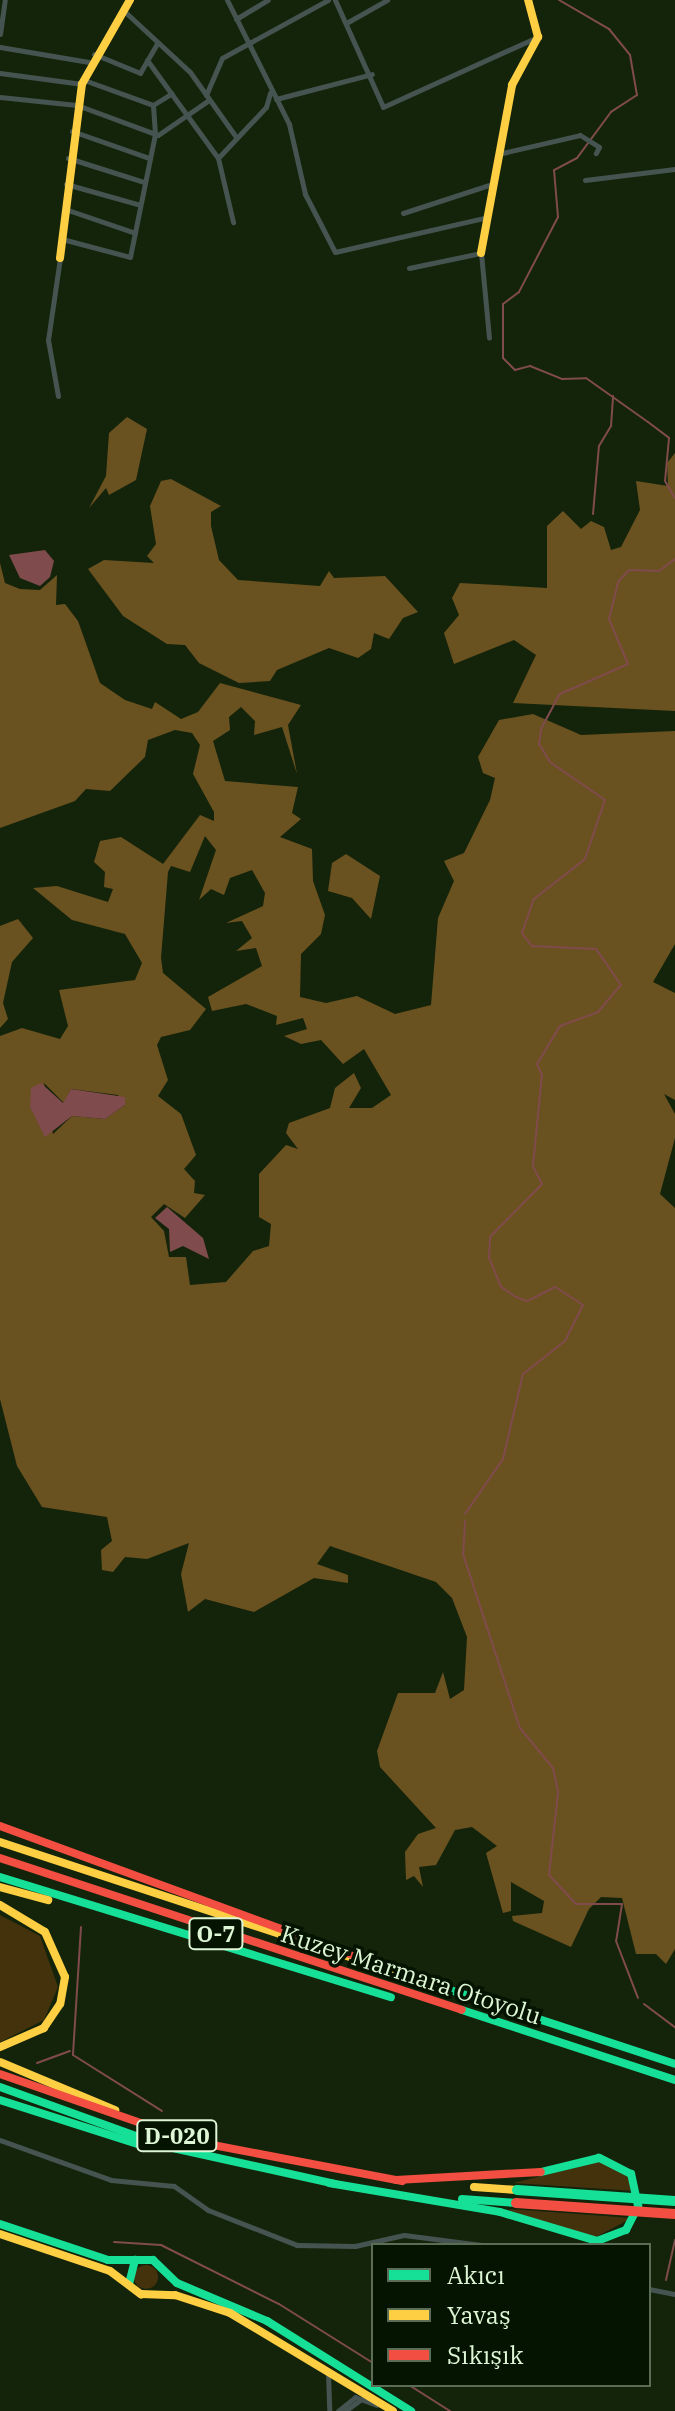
<!DOCTYPE html>
<meta charset="utf-8">
<style>
body{margin:0}
#map{position:relative;width:675px;height:2411px;overflow:hidden;background:#14240a;font-family:"IBM Plex Serif",serif}
div>[style]{position:absolute}
.green>*{inset:0;background:#44320d}
.round{border-radius:50%}
.forest>*{inset:0;background:#6a5120}
.water>*{inset:0;background:#804b4c}
.stream>*{height:2px;margin:-1px;padding:0 1px;transform-origin:1px;border-radius:1px;background:#804b4c}
.street>*{height:5px;margin:-2.5px;padding:0 2.5px;transform-origin:2.5px;border-radius:2.5px;background:#455450}
.fast>*{height:8px;margin:-4px;padding:0 4px;transform-origin:4px;border-radius:4px;background:#16e098}
.slow>*{height:8px;margin:-4px;padding:0 4px;transform-origin:4px;border-radius:4px;background:#ffcf43}
.jam>*{height:8px;margin:-4px;padding:0 4px;transform-origin:4px;border-radius:4px;background:#f24e42}
.fast-bridge>*{height:10px;margin:-5px;padding:0 5px;transform-origin:5px;border-radius:5px;background:#16e098}
.jam-bridge>*{height:10px;margin:-5px;padding:0 5px;transform-origin:5px;border-radius:5px;background:#f24e42}
span{translate:-50% -50%;white-space:nowrap;text-align:center;line-height:1.15;-webkit-text-stroke:7px #041400;paint-order:stroke}
.shield-label span{padding:2px 6px;background:#041400;border:2px solid;border-radius:6px;-webkit-text-stroke-width:0}
.shield-label{font-size:22px;color:#def6d5;font-weight:700}
.street-label{font-size:24px;color:#def6d5}
.legend{position:absolute;left:371px;top:2243px;width:280px;height:144px;box-sizing:border-box;background:#041400;border:2px solid #5b6e55;margin:0;padding:10px 14px;list-style:none;font-size:24px;color:#def6d5}
.legend li{display:flex;align-items:center;gap:16px;height:40px}
.legend b{width:40px;border:2px solid #5b6e55}
</style>
<div id="map">
<div class="green">
<div style="clip-path:polygon(0 1915px,40px 1936px,58px 1987px,44px 2020px,0 2042px)"></div>
<div style="clip-path:polygon(603px 2161px,627px 2173px,636px 2191px,513px 2183px)"></div>
<div style="clip-path:polygon(510px 2211px,510px 2209px,632px 2218px,594px 2238px)"></div>
<div class="round" style="left:134px;top:2265px;width:24px;height:24px"></div>
</div>
<div class="forest">
<div style="clip-path:polygon(127px 417px,147px 429px,136px 480px,109px 495px,106px 488px,89px 508px,106px 476px,109px 433px)"></div>
<div style="clip-path:polygon(675px 453px,675px 711px,513px 703px,536px 655px,514px 640px,454px 664px,444px 633px,459px 615px,452px 598px,460px 583px,547px 588px,547px 526px,563px 511px,581px 529px,591px 521px,604px 527px,611px 550px,621px 547px,640px 510px,636px 481px,668px 486px,667px 463px)"></div>
<div style="clip-path:polygon(171px 479px,221px 506px,211px 512px,211px 526px,219px 560px,238px 580px,320px 586px,329px 571px,334px 578px,385px 576px,418px 612px,403px 618px,389px 639px,374px 633px,371px 649px,358px 658px,329px 648px,277px 670px,270px 681px,239px 683px,199px 663px,185px 645px,167px 644px,123px 616px,88px 569px,104px 560px,154px 563px,147px 556px,156px 544px,150px 506px,161px 481px)"></div>
<div style="clip-path:polygon(evenodd,0 563px,5px 583px,20px 589px,40px 590px,57px 575px,56px 605px,65px 604px,78px 621px,100px 683px,125px 700px,152px 709px,155px 702px,181px 719px,198px 712px,220px 683px,301px 705px,288px 725px,297px 774px,282px 727px,254px 735px,255px 721px,241px 707px,229px 717px,230px 730px,213px 741px,225px 781px,298px 787px,292px 813px,301px 819px,280px 837px,312px 849px,313px 881px,325px 915px,321px 934px,301px 954px,300px 997px,326px 1003px,357px 996px,395px 1014px,431px 1005px,438px 918px,454px 881px,444px 861px,464px 853px,490px 800px,495px 778px,483px 773px,478px 757px,499px 720px,533px 714px,581px 735px,675px 731px,675px 944px,653px 982px,675px 993px,675px 1100px,664px 1094px,675px 1114px,675px 1138px,660px 1194px,675px 1208px,675px 1949px,666px 1964px,656px 1954px,636px 1954px,622px 1898px,601px 1897px,589px 1909px,571px 1947px,513px 1921px,512px 1916px,542px 1913px,544px 1901px,511px 1882px,511px 1911px,503px 1913px,486px 1853px,497px 1846px,472px 1827px,455px 1830px,436px 1865px,419px 1867px,423px 1887px,414px 1876px,406px 1880px,405px 1852px,418px 1834px,436px 1828px,380px 1767px,377px 1751px,398px 1693px,435px 1693px,443px 1672px,450px 1699px,464px 1690px,467px 1637px,452px 1598px,436px 1582px,330px 1546px,317px 1564px,348px 1575px,348px 1583px,314px 1578px,254px 1612px,205px 1599px,188px 1612px,181px 1574px,189px 1543px,147px 1559px,125px 1557px,113px 1572px,102px 1570px,101px 1550px,112px 1541px,107px 1517px,42px 1507px,17px 1466px,0 1399px,0 1036px,22px 1028px,60px 1039px,68px 1026px,59px 990px,135px 980px,142px 963px,125px 934px,72px 920px,33px 888px,57px 886px,108px 902px,113px 889px,104px 887px,105px 872px,94px 862px,100px 841px,121px 837px,163px 864px,200px 815px,214px 821px,214px 812px,193px 774px,200px 745px,192px 733px,175px 730px,148px 740px,145px 757px,110px 791px,86px 789px,75px 801px,0 828px,0 563px,205px 836px,216px 850px,199px 900px,211px 889px,224px 895px,230px 878px,252px 870px,265px 893px,263px 906px,226px 923px,242px 921px,252px 938px,236px 951px,256px 948px,262px 966px,208px 997px,212px 1011px,246px 1004px,277px 1016px,276px 1025px,303px 1018px,307px 1029px,284px 1036px,301px 1044px,321px 1040px,343px 1064px,364px 1049px,391px 1095px,372px 1108px,349px 1108px,361px 1088px,354px 1073px,335px 1088px,330px 1108px,289px 1123px,286px 1133px,298px 1149px,286px 1145px,259px 1174px,259px 1217px,271px 1224px,269px 1246px,253px 1251px,226px 1282px,190px 1285px,186px 1257px,169px 1257px,164px 1231px,151px 1217px,164px 1204px,185px 1218px,205px 1195px,194px 1193px,195px 1181px,184px 1169px,196px 1155px,181px 1114px,158px 1096px,168px 1080px,157px 1045px,161px 1037px,190px 1030px,206px 1009px,163px 973px,161px 958px,168px 872px,171px 866px,190px 872px,205px 836px,0 563px,44px 1083px,64px 1103px,71px 1089px,118px 1095px,125px 1105px,105px 1119px,72px 1116px,53px 1134px,44px 1083px)"></div>
<div style="clip-path:polygon(346px 854px,380px 876px,371px 919px,352px 898px,328px 891px,332px 863px)"></div>
<div style="clip-path:polygon(18px 919px,33px 938px,12px 962px,3px 1003px,8px 1019px,0 1028px,0 926px)"></div>
</div>
<div class="water">
<div style="clip-path:polygon(45px 550px,54px 561px,50px 577px,40px 586px,20px 578px,9px 555px)"></div>
<div style="clip-path:polygon(41px 1083px,63px 1103px,71px 1089px,125px 1097px,125px 1105px,105px 1119px,72px 1116px,45px 1137px,30px 1107px,31px 1088px)"></div>
<div style="clip-path:polygon(167px 1207px,203px 1238px,209px 1259px,183px 1246px,170px 1252px,169px 1229px,155px 1218px)"></div>
</div>
<div class="stream">
<div style="left:559px;top:0;width:58px;rotate:30.1deg"></div>
<div style="left:609px;top:29px;width:33px;rotate:51deg"></div>
<div style="left:630px;top:55px;width:41px;rotate:80.1deg"></div>
<div style="left:637px;top:95px;width:31px;rotate:147deg"></div>
<div style="left:611px;top:112px;width:57px;rotate:126.5deg"></div>
<div style="left:577px;top:158px;width:26px;rotate:152deg"></div>
<div style="left:554px;top:170px;width:47px;rotate:85.1deg"></div>
<div style="left:558px;top:217px;width:85px;rotate:117.5deg"></div>
<div style="left:519px;top:292px;width:20px;rotate:143deg"></div>
<div style="left:503px;top:304px;width:54px;rotate:90deg"></div>
<div style="left:503px;top:358px;width:17px;rotate:45deg"></div>
<div style="left:515px;top:370px;width:16px;rotate:-15deg"></div>
<div style="left:530px;top:366px;width:35px;rotate:22deg"></div>
<div style="left:562px;top:379px;width:24px;rotate:-2deg"></div>
<div style="left:586px;top:378px;width:76px;rotate:35.4deg"></div>
<div style="left:648px;top:422px;width:26px;rotate:37deg"></div>
<div style="left:669px;top:438px;width:43px;rotate:95.3deg"></div>
<div style="left:665px;top:481px;width:20px;rotate:60deg"></div>
<div style="left:593px;top:514px;width:68px;rotate:-85deg"></div>
<div style="left:599px;top:446px;width:23px;rotate:-59deg"></div>
<div style="left:611px;top:426px;width:30px;rotate:-86deg"></div>
<div style="left:465px;top:1514px;width:67px;rotate:-55.4deg"></div>
<div style="left:503px;top:1459px;width:87px;rotate:-76.8deg"></div>
<div style="left:523px;top:1374px;width:53px;rotate:-38.2deg"></div>
<div style="left:565px;top:1341px;width:40px;rotate:-63.4deg"></div>
<div style="left:583px;top:1305px;width:33px;rotate:-147deg"></div>
<div style="left:555px;top:1287px;width:31px;rotate:153deg"></div>
<div style="left:527px;top:1301px;width:12px;rotate:-160deg"></div>
<div style="left:516px;top:1297px;width:18px;rotate:-146deg"></div>
<div style="left:501px;top:1287px;width:31px;rotate:-112deg"></div>
<div style="left:489px;top:1258px;width:21px;rotate:-87deg"></div>
<div style="left:490px;top:1237px;width:74px;rotate:-45.5deg"></div>
<div style="left:542px;top:1184px;width:20px;rotate:-117deg"></div>
<div style="left:533px;top:1166px;width:91px;rotate:-84.4deg"></div>
<div style="left:542px;top:1075px;width:12px;rotate:-114deg"></div>
<div style="left:537px;top:1064px;width:44px;rotate:-58.8deg"></div>
<div style="left:560px;top:1026px;width:40px;rotate:-20.2deg"></div>
<div style="left:598px;top:1012px;width:35px;rotate:-50deg"></div>
<div style="left:621px;top:985px;width:44px;rotate:-124.8deg"></div>
<div style="left:596px;top:949px;width:64px;rotate:-177.3deg"></div>
<div style="left:532px;top:946px;width:16px;rotate:-128deg"></div>
<div style="left:522px;top:933px;width:36px;rotate:-71deg"></div>
<div style="left:534px;top:899px;width:65px;rotate:-38.1deg"></div>
<div style="left:585px;top:859px;width:62px;rotate:-71.3deg"></div>
<div style="left:605px;top:800px;width:67px;rotate:-145.4deg"></div>
<div style="left:550px;top:762px;width:21px;rotate:-121deg"></div>
<div style="left:539px;top:744px;width:15px;rotate:-82deg"></div>
<div style="left:541px;top:729px;width:40px;rotate:-62deg"></div>
<div style="left:560px;top:694px;width:74px;rotate:-23.8deg"></div>
<div style="left:628px;top:664px;width:49px;rotate:-112.9deg"></div>
<div style="left:609px;top:619px;width:38px;rotate:-76deg"></div>
<div style="left:618px;top:582px;width:16px;rotate:-47deg"></div>
<div style="left:629px;top:570px;width:30px;rotate:2deg"></div>
<div style="left:659px;top:571px;width:20px;rotate:-37deg"></div>
<div style="left:465px;top:1521px;width:33px;rotate:93deg"></div>
<div style="left:463px;top:1554px;width:183px;rotate:71.9deg"></div>
<div style="left:520px;top:1728px;width:52px;rotate:50.5deg"></div>
<div style="left:553px;top:1768px;width:25px;rotate:78deg"></div>
<div style="left:558px;top:1792px;width:83px;rotate:96.2deg"></div>
<div style="left:549px;top:1875px;width:40px;rotate:47deg"></div>
<div style="left:576px;top:1904px;width:46px"></div>
<div style="left:622px;top:1904px;width:37px;rotate:99deg"></div>
<div style="left:616px;top:1941px;width:61px;rotate:68.9deg"></div>
<div style="left:81px;top:1927px;width:128px;rotate:93.6deg"></div>
<div style="left:73px;top:2055px;width:105px;rotate:32.2deg"></div>
<div style="left:644px;top:2004px;width:39px;rotate:37deg"></div>
<div style="left:37px;top:2063px;width:35px;rotate:-20deg"></div>
<div style="left:114px;top:2242px;width:47px;rotate:3.7deg"></div>
<div style="left:161px;top:2245px;width:132px;rotate:26.6deg"></div>
<div style="left:279px;top:2304px;width:111px;rotate:32.1deg"></div>
<div style="left:666px;top:2280px;width:41px;rotate:-77.3deg"></div>
<div style="left:409px;top:2385px;width:49px;rotate:32.4deg"></div>
</div>
<div class="street">
<div style="left:227px;top:0;width:139px;rotate:63.4deg"></div>
<div style="left:289px;top:124px;width:72px;rotate:77.1deg"></div>
<div style="left:305px;top:194px;width:65px;rotate:62.7deg"></div>
<div style="left:335px;top:252px;width:152px;rotate:-12.9deg"></div>
<div style="left:335px;top:0;width:117px;rotate:65.8deg"></div>
<div style="left:383px;top:107px;width:169px;rotate:-24.4deg"></div>
<div style="left:123px;top:10px;width:91px;rotate:42.8deg"></div>
<div style="left:190px;top:72px;width:80px;rotate:54.7deg"></div>
<div style="left:236px;top:19px;width:37px;rotate:-31deg"></div>
<div style="left:348px;top:22px;width:45px;rotate:-29.4deg"></div>
<div style="left:0;top:34px;width:34px;rotate:-82deg"></div>
<div style="left:0;top:47px;width:90px;rotate:9.6deg"></div>
<div style="left:94px;top:54px;width:50px;rotate:22.4deg"></div>
<div style="left:140px;top:73px;width:34px;rotate:-60deg"></div>
<div style="left:147px;top:60px;width:121px;rotate:54.1deg"></div>
<div style="left:218px;top:158px;width:66px;rotate:76.8deg"></div>
<div style="left:0;top:73px;width:83px;rotate:7.6deg"></div>
<div style="left:84px;top:80px;width:73px;rotate:19.9deg"></div>
<div style="left:153px;top:105px;width:22px;rotate:-32deg"></div>
<div style="left:206px;top:95px;width:40px;rotate:-66.6deg"></div>
<div style="left:222px;top:58px;width:121px;rotate:-28.7deg"></div>
<div style="left:0;top:97px;width:77px;rotate:5.9deg"></div>
<div style="left:77px;top:105px;width:86px;rotate:20.3deg"></div>
<div style="left:158px;top:135px;width:62px;rotate:-34.5deg"></div>
<div style="left:276px;top:99px;width:99px;rotate:-14.6deg"></div>
<div style="left:72px;top:131px;width:82px;rotate:19.3deg"></div>
<div style="left:498px;top:154px;width:84px;rotate:-13deg"></div>
<div style="left:580px;top:135px;width:22px;rotate:32deg"></div>
<div style="left:599px;top:147px;width:7px;rotate:117deg"></div>
<div style="left:68px;top:158px;width:80px;rotate:17.5deg"></div>
<div style="left:218px;top:158px;width:70px;rotate:-46.7deg"></div>
<div style="left:266px;top:107px;width:15px;rotate:-74deg"></div>
<div style="left:585px;top:180px;width:91px;rotate:-7deg"></div>
<div style="left:66px;top:184px;width:77px;rotate:15.8deg"></div>
<div style="left:65px;top:209px;width:74px;rotate:18.9deg"></div>
<div style="left:403px;top:213px;width:90px;rotate:-18deg"></div>
<div style="left:62px;top:239px;width:70px;rotate:14.8deg"></div>
<div style="left:130px;top:257px;width:126px;rotate:-78.5deg"></div>
<div style="left:155px;top:134px;width:29px;rotate:-94deg"></div>
<div style="left:409px;top:268px;width:74px;rotate:-11.8deg"></div>
<div style="left:481px;top:253px;width:85px;rotate:84.6deg"></div>
<div style="left:58px;top:396px;width:57px;rotate:-100.1deg"></div>
<div style="left:48px;top:340px;width:83px;rotate:-81.7deg"></div>
<div style="left:0;top:2140px;width:118px;rotate:19.8deg"></div>
<div style="left:111px;top:2180px;width:63px;rotate:5.4deg"></div>
<div style="left:174px;top:2186px;width:42px;rotate:35.2deg"></div>
<div style="left:208px;top:2210px;width:96px;rotate:21.5deg"></div>
<div style="left:297px;top:2245px;width:58px;rotate:1deg"></div>
<div style="left:355px;top:2246px;width:50px;rotate:-12.7deg"></div>
<div style="left:404px;top:2235px;width:78px;rotate:7.4deg"></div>
<div style="left:649px;top:2289px;width:26px;rotate:11deg"></div>
<div style="left:328px;top:2373px;width:38px;rotate:88deg"></div>
<div style="left:338px;top:2411px;width:22px;rotate:-39deg"></div>
<div style="left:355px;top:2397px;width:23px;rotate:20deg"></div>
<div style="left:345px;top:2411px;width:19px;rotate:-36deg"></div>
</div>
<div class="fast">
<div style="left:0;top:1877px;width:409px;rotate:17.1deg"></div>
<div style="left:423px;top:1981px;width:265px;rotate:18.2deg"></div>
<div style="left:462px;top:2010px;width:224px;rotate:18.2deg"></div>
<div style="left:0;top:2087px;width:174px;rotate:19.8deg"></div>
<div style="left:164px;top:2146px;width:175px;rotate:12.5deg"></div>
<div style="left:0;top:2100px;width:154px;rotate:17.7deg"></div>
<div style="left:329px;top:2183px;width:173px;rotate:9.6deg"></div>
<div style="left:500px;top:2212px;width:101px;rotate:16.6deg"></div>
<div style="left:597px;top:2241px;width:31px;rotate:-21deg"></div>
<div style="left:626px;top:2230px;width:27px;rotate:-63deg"></div>
<div style="left:638px;top:2206px;width:33px;rotate:-102deg"></div>
<div style="left:631px;top:2174px;width:36px;rotate:-153deg"></div>
<div style="left:599px;top:2158px;width:60px;rotate:166.4deg"></div>
<div style="left:462px;top:2199px;width:54px;rotate:4.2deg"></div>
<div style="left:0;top:2224px;width:114px;rotate:18.4deg"></div>
<div style="left:108px;top:2260px;width:45px"></div>
<div style="left:153px;top:2260px;width:33px;rotate:44deg"></div>
<div style="left:177px;top:2283px;width:98px;rotate:22.9deg"></div>
<div style="left:267px;top:2321px;width:170px;rotate:32deg"></div>
<div style="left:129px;top:2284px;width:25px;rotate:-76deg"></div>
</div>
<div class="slow">
<div style="left:481px;top:253px;width:171px;rotate:-79.5deg"></div>
<div style="left:512px;top:85px;width:55px;rotate:-61.6deg"></div>
<div style="left:538px;top:37px;width:38px;rotate:-105deg"></div>
<div style="left:60px;top:258px;width:175px;rotate:-82.8deg"></div>
<div style="left:82px;top:84px;width:97px;rotate:-60.3deg"></div>
<div style="left:0;top:1842px;width:445px;rotate:18.2deg"></div>
<div style="left:0;top:1887px;width:50px;rotate:15.2deg"></div>
<div style="left:0;top:1905px;width:52px;rotate:31deg"></div>
<div style="left:45px;top:1932px;width:49px;rotate:66deg"></div>
<div style="left:65px;top:1977px;width:27px;rotate:100deg"></div>
<div style="left:60px;top:2004px;width:29px;rotate:124deg"></div>
<div style="left:44px;top:2028px;width:48px;rotate:156.6deg"></div>
<div style="left:0;top:2062px;width:125px;rotate:22.7deg"></div>
<div style="left:474px;top:2187px;width:43px;rotate:4deg"></div>
<div style="left:0;top:2234px;width:116px;rotate:18.6deg"></div>
<div style="left:110px;top:2271px;width:39px;rotate:37deg"></div>
<div style="left:141px;top:2294px;width:34px;rotate:2deg"></div>
<div style="left:175px;top:2295px;width:58px;rotate:18.1deg"></div>
<div style="left:230px;top:2313px;width:190px;rotate:31deg"></div>
</div>
<div class="jam">
<div style="left:0;top:1826px;width:378px;rotate:20.1deg"></div>
<div style="left:0;top:1858px;width:486px;rotate:18.2deg"></div>
<div style="left:0;top:2074px;width:203px;rotate:19.2deg"></div>
<div style="left:192px;top:2141px;width:214px;rotate:10.8deg"></div>
<div style="left:396px;top:2180px;width:145px;rotate:-3.2deg"></div>
</div>
<div class="fast-bridge">
<div style="left:517px;top:2190px;width:158px;rotate:4deg"></div>
</div>
<div class="jam-bridge">
<div style="left:516px;top:2203px;width:159px;rotate:4deg"></div>
</div>
<div class="shield-label">
<span style="left:216px;top:1934px">O-7</span>
<span style="left:177px;top:2136px">D-020</span>
</div>
<div class="street-label">
<span style="left:411px;top:1975px;rotate:18deg">Kuzey Marmara Otoyolu</span>
</div>
<ul class="legend">
<li><b style="height:10px;background:#16e098"></b>Akıcı</li>
<li><b style="height:10px;background:#ffcf43"></b>Yavaş</li>
<li><b style="height:10px;background:#f24e42"></b>Sıkışık</li>
</ul>
</div>
